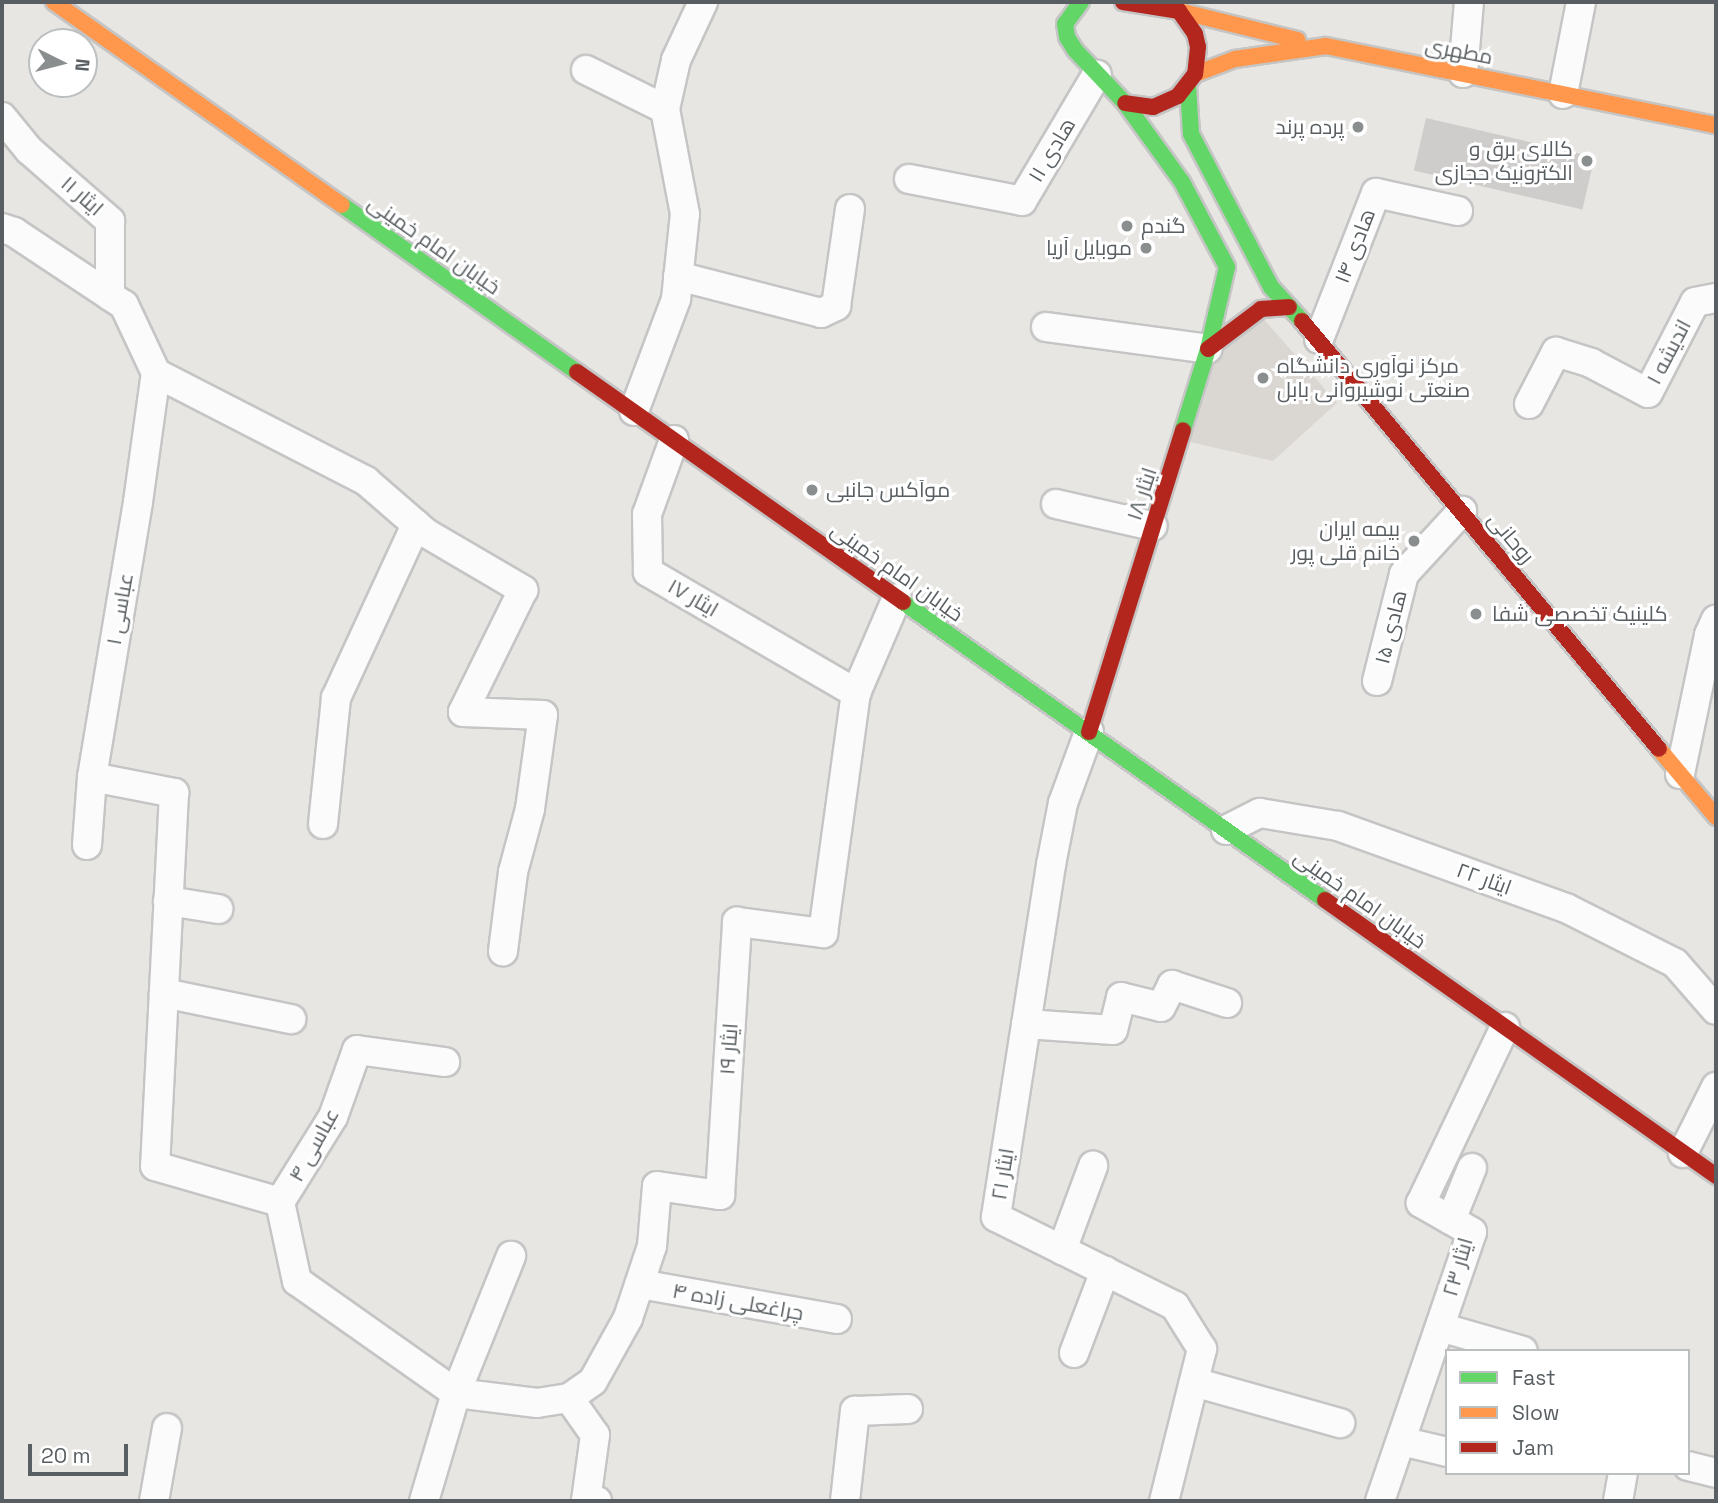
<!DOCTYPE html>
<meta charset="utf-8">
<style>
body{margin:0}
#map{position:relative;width:1718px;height:1503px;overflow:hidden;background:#e8e6e3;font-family:"Space Grotesk",Cairo,sans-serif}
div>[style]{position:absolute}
.education>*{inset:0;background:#dad6d2}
.building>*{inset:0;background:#cfcdcc;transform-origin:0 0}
.roads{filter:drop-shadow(2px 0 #c4c5c4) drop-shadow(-2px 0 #c4c5c4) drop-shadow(0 2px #c4c5c4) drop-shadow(0 -2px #c4c5c4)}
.street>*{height:28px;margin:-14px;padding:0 14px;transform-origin:14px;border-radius:14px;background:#fcfbfb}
.fast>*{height:16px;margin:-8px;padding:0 8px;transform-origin:8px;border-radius:8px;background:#63d668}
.slow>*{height:16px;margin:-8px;padding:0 8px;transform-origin:8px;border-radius:8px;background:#ff974d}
.jam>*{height:16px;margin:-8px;padding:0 8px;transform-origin:8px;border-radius:8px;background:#b3261e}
.dots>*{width:19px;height:19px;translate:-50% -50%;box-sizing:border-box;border:4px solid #fff;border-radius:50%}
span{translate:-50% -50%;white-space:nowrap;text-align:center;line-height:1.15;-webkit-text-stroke:6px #fff;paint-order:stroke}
.street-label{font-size:21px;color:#585e61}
.poi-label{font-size:21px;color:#585e61}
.right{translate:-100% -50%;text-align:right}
.left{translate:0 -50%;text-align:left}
.frame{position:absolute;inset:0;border:4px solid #585e61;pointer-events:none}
.legend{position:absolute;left:1445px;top:1349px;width:245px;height:126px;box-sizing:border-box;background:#fff;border:2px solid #bcbfc0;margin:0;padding:9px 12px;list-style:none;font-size:21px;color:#585e61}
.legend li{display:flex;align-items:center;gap:14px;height:35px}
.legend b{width:35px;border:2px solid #bcbfc0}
.north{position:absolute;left:28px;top:28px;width:70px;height:70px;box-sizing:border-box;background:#fff;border:2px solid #bcbfc0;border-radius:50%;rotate:96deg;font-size:19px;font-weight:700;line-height:28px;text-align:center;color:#585e61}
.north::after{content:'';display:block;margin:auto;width:24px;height:32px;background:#8a8e8e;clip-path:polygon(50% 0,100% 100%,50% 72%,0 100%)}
.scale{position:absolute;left:28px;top:1444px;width:100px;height:32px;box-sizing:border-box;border:4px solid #585e61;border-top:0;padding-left:9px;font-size:21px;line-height:24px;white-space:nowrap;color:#585e61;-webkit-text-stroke:5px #fff;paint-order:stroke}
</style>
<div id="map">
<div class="education">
<div style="clip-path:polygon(1262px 317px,1337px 403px,1273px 461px,1190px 442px,1218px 353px)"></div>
</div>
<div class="building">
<div style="left:1426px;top:118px;width:173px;height:54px;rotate:13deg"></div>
</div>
<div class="roads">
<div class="street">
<div style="left:586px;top:70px;width:88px;rotate:26.3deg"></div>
<div style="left:1463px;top:73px;width:71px;rotate:-85.2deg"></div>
<div style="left:1563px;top:94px;width:94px;rotate:-78.9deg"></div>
<div style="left:2px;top:117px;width:43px;rotate:50.7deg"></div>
<div style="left:29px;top:150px;width:108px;rotate:41.2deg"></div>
<div style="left:110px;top:221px;width:75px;rotate:90deg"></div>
<div style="left:909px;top:179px;width:115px;rotate:11deg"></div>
<div style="left:1022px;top:201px;width:147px;rotate:-59.4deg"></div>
<div style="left:2px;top:228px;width:13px;rotate:18deg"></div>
<div style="left:14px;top:232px;width:132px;rotate:33.6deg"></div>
<div style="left:124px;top:305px;width:75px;rotate:64.8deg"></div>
<div style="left:156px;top:373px;width:236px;rotate:27.2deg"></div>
<div style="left:366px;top:481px;width:79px;rotate:40.9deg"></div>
<div style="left:426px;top:533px;width:113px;rotate:30.4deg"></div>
<div style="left:523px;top:590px;width:136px;rotate:116.2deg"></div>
<div style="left:463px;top:712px;width:80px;rotate:2.1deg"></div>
<div style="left:543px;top:715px;width:95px;rotate:97.9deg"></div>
<div style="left:530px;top:809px;width:65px;rotate:105.1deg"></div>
<div style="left:513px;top:872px;width:80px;rotate:97.2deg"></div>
<div style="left:678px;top:276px;width:148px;rotate:14.5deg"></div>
<div style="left:821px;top:313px;width:17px;rotate:-25deg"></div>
<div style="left:836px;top:306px;width:98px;rotate:-81.8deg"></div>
<div style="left:1046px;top:327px;width:163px;rotate:7.7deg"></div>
<div style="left:1319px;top:339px;width:157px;rotate:-68.7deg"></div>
<div style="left:1376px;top:193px;width:84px;rotate:12.4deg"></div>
<div style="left:1529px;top:404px;width:59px;rotate:-62.6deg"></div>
<div style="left:1556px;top:352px;width:37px;rotate:17deg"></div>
<div style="left:1591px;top:363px;width:64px;rotate:27.8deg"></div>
<div style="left:1648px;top:393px;width:102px;rotate:-62.7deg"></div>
<div style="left:1695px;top:302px;width:21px;rotate:-11deg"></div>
<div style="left:634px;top:411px;width:120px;rotate:-69.4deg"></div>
<div style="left:676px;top:299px;width:85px;rotate:-84deg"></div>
<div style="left:685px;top:214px;width:107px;rotate:-100.8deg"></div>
<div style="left:665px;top:109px;width:50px;rotate:-77.3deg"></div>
<div style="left:676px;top:60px;width:64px;rotate:-65deg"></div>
<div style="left:674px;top:440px;width:79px;rotate:110deg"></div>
<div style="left:647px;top:514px;width:58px;rotate:89deg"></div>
<div style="left:648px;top:572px;width:241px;rotate:30.2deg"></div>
<div style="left:1056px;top:504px;width:99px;rotate:12.8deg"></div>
<div style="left:1377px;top:681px;width:110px;rotate:-75.8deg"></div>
<div style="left:1404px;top:574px;width:86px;rotate:-47.4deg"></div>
<div style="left:1089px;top:732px;width:76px;rotate:110.1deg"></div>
<div style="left:1063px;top:803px;width:63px;rotate:101deg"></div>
<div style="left:1051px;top:865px;width:356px;rotate:98.9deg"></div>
<div style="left:996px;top:1217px;width:200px;rotate:26.4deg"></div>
<div style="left:1175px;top:1306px;width:51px;rotate:57.9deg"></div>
<div style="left:1202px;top:1349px;width:157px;rotate:104deg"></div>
<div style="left:1680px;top:774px;width:142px;rotate:-78.2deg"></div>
<div style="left:1709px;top:635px;width:17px;rotate:-66deg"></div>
<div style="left:92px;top:777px;width:84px;rotate:11deg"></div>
<div style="left:174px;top:793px;width:373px;rotate:92.9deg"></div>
<div style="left:155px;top:1166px;width:130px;rotate:16.1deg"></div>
<div style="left:280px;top:1202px;width:81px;rotate:77.9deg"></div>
<div style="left:297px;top:1281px;width:194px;rotate:35.2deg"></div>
<div style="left:456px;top:1393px;width:82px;rotate:7deg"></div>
<div style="left:537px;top:1403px;width:32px;rotate:-9deg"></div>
<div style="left:569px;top:1398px;width:29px;rotate:-35deg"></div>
<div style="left:593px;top:1381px;width:72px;rotate:-60.9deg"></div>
<div style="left:628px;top:1318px;width:76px;rotate:-71.6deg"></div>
<div style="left:652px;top:1246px;width:60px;rotate:-85.2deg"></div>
<div style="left:657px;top:1186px;width:64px;rotate:8.1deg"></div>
<div style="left:720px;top:1195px;width:274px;rotate:-86.4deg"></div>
<div style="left:737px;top:922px;width:87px;rotate:7.3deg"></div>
<div style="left:823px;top:933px;width:242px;rotate:-82.2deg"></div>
<div style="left:856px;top:693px;width:103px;rotate:-66.7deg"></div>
<div style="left:323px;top:824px;width:127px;rotate:-84.1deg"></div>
<div style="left:336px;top:698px;width:191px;rotate:-65.2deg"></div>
<div style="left:1226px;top:830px;width:38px;rotate:-27deg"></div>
<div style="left:1260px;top:813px;width:79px;rotate:9.5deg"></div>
<div style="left:1338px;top:826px;width:242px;rotate:19.8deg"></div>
<div style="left:1566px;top:908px;width:122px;rotate:26.8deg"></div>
<div style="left:1675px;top:963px;width:62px;rotate:48.9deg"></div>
<div style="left:87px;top:845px;width:68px;rotate:-85.8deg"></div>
<div style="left:92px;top:777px;width:279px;rotate:-80.5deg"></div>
<div style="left:138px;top:502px;width:130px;rotate:-82.1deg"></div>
<div style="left:168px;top:901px;width:51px;rotate:9.1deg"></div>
<div style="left:164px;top:993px;width:130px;rotate:11.6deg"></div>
<div style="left:1026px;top:1024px;width:87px;rotate:3.9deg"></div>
<div style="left:1113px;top:1030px;width:34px;rotate:-76deg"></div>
<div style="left:1121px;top:997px;width:41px;rotate:14deg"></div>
<div style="left:1161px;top:1007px;width:25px;rotate:-63deg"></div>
<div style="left:1172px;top:985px;width:58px;rotate:18.1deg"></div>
<div style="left:1683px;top:1153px;width:74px;rotate:-63.4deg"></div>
<div style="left:280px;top:1202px;width:100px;rotate:-58.1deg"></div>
<div style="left:333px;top:1117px;width:71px;rotate:-70.3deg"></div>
<div style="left:357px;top:1050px;width:89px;rotate:7.8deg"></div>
<div style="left:1451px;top:1220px;width:56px;rotate:-68deg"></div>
<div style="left:1062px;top:1250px;width:90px;rotate:-69.7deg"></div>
<div style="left:640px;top:1284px;width:200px;rotate:10.1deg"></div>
<div style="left:1440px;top:1327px;width:86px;rotate:16.1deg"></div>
<div style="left:1074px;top:1353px;width:88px;rotate:-69.3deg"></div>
<div style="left:1194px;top:1382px;width:152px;rotate:15.7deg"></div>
<div style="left:569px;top:1398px;width:45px;rotate:54.9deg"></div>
<div style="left:595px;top:1435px;width:67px;rotate:97.8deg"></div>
<div style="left:586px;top:1501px;width:11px"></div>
<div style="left:1401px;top:1441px;width:47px;rotate:13.4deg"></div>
<div style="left:1688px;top:1466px;width:29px;rotate:14deg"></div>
<div style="left:154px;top:1501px;width:74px;rotate:-79.9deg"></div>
<div style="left:424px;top:1501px;width:113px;rotate:-73.5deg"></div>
<div style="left:456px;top:1393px;width:148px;rotate:-68.1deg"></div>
<div style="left:845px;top:1501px;width:91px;rotate:-83.7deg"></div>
<div style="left:855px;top:1411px;width:53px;rotate:-2.2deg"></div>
<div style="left:1380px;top:1501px;width:284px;rotate:-71.1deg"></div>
<div style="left:1472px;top:1232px;width:59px;rotate:-150.4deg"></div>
<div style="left:1421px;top:1203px;width:195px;rotate:-64.5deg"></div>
<div style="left:1618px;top:1501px;width:28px;rotate:-80deg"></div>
</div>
<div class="fast">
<div style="left:1081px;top:2px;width:27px;rotate:126deg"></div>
<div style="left:1065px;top:24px;width:13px;rotate:81deg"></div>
<div style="left:1067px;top:37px;width:15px;rotate:58deg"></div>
<div style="left:1075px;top:50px;width:73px;rotate:46.7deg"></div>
<div style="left:1125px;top:103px;width:97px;rotate:54.2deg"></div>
<div style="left:1182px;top:182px;width:96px;rotate:62.1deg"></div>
<div style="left:1227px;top:267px;width:84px;rotate:103deg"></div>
<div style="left:1208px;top:349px;width:85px;rotate:107.2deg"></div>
<div style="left:1188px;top:86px;width:48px;rotate:86.4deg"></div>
<div style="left:1191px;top:134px;width:173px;rotate:62.4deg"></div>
<div style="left:1271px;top:287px;width:46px;rotate:47.6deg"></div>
<div style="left:342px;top:205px;width:288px;rotate:35.4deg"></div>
<div style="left:903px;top:602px;width:517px;rotate:35.23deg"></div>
</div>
<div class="slow">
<div style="left:54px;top:2px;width:352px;rotate:35.2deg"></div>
<div style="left:1179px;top:11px;width:122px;rotate:13.8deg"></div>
<div style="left:1195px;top:74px;width:43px;rotate:-20.6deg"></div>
<div style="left:1235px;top:59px;width:92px;rotate:-8.1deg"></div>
<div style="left:1326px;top:46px;width:398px;rotate:11.5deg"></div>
<div style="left:1659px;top:749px;width:89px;rotate:50deg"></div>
</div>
<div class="jam">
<div style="left:1123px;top:2px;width:57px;rotate:9.1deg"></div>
<div style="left:1179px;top:11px;width:28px;rotate:55deg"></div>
<div style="left:1195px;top:34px;width:13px;rotate:77deg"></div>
<div style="left:1198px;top:47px;width:27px;rotate:96deg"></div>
<div style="left:1195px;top:74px;width:28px;rotate:128deg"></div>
<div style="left:1178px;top:96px;width:27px;rotate:156deg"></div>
<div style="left:1153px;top:107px;width:28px;rotate:-172deg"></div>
<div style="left:1302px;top:321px;width:557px;rotate:50.17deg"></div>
<div style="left:1208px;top:349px;width:66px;rotate:-37deg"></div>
<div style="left:1261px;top:309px;width:28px;rotate:-4deg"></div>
<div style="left:577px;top:372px;width:399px;rotate:35.2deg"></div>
<div style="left:1089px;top:732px;width:316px;rotate:-72.7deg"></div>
<div style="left:1325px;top:900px;width:479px;rotate:35.2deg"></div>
</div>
</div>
<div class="dots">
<div style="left:1358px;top:127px;background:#8a8e8e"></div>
<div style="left:1587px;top:161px;background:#8a8e8e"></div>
<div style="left:1127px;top:226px;background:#8a8e8e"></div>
<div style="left:1146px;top:248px;background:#8a8e8e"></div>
<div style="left:1263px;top:378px;background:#8a8e8e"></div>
<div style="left:812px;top:490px;background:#8a8e8e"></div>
<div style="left:1414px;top:541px;background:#8a8e8e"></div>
<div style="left:1476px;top:614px;background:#8a8e8e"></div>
</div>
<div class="street-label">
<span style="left:1459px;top:51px;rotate:11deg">مطهری</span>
<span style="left:1052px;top:150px;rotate:-59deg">هادی ۱۱</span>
<span style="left:82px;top:196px;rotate:41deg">ایثار ۱۱</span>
<span style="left:434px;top:245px;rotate:35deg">خیابان امام خمینی</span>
<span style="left:1355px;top:246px;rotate:-69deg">هادی ۱۴</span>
<span style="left:1669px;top:352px;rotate:-62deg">اندیشه ۱</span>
<span style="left:1142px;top:494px;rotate:-72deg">ایثار ۱۸</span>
<span style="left:1511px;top:538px;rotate:50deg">روحانی</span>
<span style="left:897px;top:572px;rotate:35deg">خیابان امام خمینی</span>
<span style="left:693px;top:598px;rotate:30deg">ایثار ۱۷</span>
<span style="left:120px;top:609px;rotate:-80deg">عباسی ۱</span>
<span style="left:1391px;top:627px;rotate:-76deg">هادی ۱۵</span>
<span style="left:1484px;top:879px;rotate:20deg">ایثار ۲۲</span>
<span style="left:1360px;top:899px;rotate:35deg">خیابان امام خمینی</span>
<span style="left:729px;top:1049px;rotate:-86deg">ایثار ١٩</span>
<span style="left:314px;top:1145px;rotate:-61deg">عباسی ۴</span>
<span style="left:1003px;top:1174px;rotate:-81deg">ایثار ۲۱</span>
<span style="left:1458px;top:1267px;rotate:-74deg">ایثار ۲۳</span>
<span style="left:738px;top:1302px;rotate:10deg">چراغعلی زاده ۴</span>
</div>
<div class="poi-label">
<span class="right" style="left:1344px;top:127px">پرده پرند</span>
<span class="right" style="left:1573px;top:161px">کالای برق و<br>الکترونیک حجازی</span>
<span class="left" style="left:1141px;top:226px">گندم</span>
<span class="right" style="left:1132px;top:248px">موبایل آریا</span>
<span class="left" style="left:1277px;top:378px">مرکز نوآوری دانشگاه<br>صنعتی نوشیروانی بابل</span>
<span class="left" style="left:826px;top:490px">مواَکس جانبی</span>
<span class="right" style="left:1400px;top:541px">بیمه ایران<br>خانم قلی پور</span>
<span class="left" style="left:1492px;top:614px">کلینیک تخصصی شفا</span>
</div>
<div class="frame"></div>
<ul class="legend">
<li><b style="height:9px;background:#63d668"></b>Fast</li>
<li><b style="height:9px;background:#ff974d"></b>Slow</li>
<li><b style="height:9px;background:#b3261e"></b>Jam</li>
</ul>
<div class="north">N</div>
<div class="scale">20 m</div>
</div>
